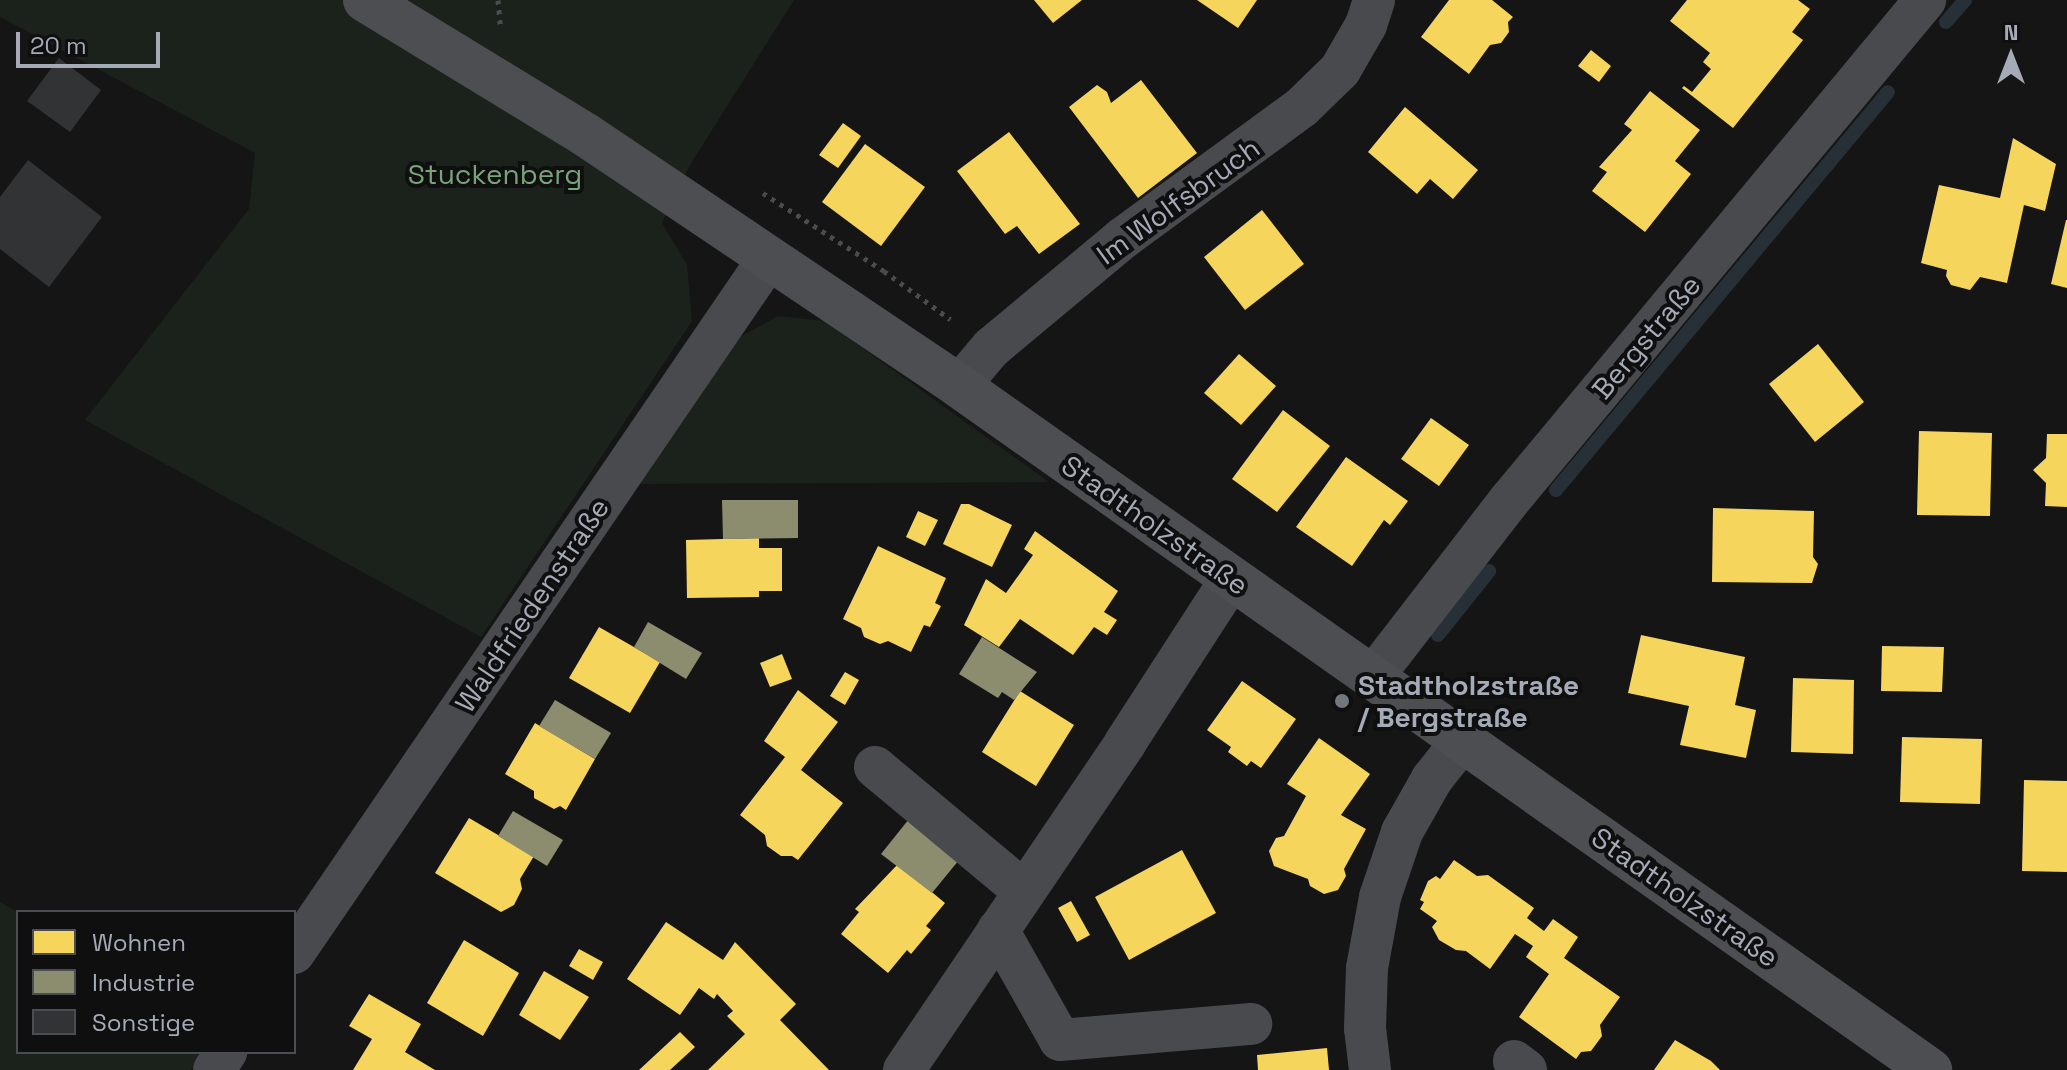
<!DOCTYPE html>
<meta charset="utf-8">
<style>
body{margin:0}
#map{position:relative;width:2067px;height:1070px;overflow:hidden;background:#151515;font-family:"Space Grotesk",sans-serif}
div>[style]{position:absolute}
.green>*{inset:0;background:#1a221b}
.homes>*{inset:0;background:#f6d55c}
.industry>*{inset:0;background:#8c8c6e}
.stream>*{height:14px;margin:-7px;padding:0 7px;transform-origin:7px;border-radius:7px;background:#273037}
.building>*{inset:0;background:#323334}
.path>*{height:5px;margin-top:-2.5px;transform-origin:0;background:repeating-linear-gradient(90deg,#4a4c4f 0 4px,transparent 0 10px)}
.street>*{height:42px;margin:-21px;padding:0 21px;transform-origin:21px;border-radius:21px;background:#484a4e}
.secondary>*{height:44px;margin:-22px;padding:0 22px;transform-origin:22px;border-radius:22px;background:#4c4e52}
.dots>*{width:22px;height:22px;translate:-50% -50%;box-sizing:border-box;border:4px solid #0f0f10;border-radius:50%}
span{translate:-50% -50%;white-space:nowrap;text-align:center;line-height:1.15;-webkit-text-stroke:8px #0f0f10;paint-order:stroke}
.park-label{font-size:28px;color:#7aa37a}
.street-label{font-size:28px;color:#a4abb7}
.poi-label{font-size:28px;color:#a4abb7;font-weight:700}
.left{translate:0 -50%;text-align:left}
.legend{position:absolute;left:16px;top:910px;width:280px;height:144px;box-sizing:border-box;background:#0f0f10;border:2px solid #4b4d53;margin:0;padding:10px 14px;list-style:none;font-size:24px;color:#a4abb7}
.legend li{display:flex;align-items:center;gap:16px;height:40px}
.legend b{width:40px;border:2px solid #4b4d53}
.north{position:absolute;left:1971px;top:16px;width:80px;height:80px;-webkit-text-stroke:6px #0f0f10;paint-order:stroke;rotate:0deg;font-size:22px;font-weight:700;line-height:32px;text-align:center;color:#a4abb7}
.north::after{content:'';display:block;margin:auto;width:28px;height:36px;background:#a4abb7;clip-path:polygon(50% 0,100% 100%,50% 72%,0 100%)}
.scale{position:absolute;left:16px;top:32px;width:144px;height:36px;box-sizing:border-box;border:4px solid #a4abb7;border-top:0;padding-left:10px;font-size:24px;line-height:28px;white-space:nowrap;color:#a4abb7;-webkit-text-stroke:6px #0f0f10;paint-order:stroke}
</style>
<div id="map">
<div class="green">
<div style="clip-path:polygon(0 0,794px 0,690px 165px,662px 223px,687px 265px,692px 321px,481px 637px,85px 420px,249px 209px,255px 153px,0 17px)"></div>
<div style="clip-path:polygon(778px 316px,825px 321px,1049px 482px,634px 484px,734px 340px)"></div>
<div style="clip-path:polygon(0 902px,18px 912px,18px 1052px,204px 1052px,191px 1070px,0 1070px)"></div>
</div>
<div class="homes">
<div style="clip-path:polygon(1034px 0,1082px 0,1053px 23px)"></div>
<div style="clip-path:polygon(1197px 0,1257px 0,1238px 28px)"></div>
<div style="clip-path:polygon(1449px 0,1492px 0,1513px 17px,1508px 22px,1509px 32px,1501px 43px,1490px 45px,1469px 74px,1421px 37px)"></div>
<div style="clip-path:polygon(1687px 0,1798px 0,1810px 9px,1792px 32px,1803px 40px,1733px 128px,1682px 88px,1684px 86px,1692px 92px,1711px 69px,1703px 62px,1710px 53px,1670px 21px)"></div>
<div style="clip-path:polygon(1591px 50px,1611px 66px,1599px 82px,1578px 66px)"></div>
<div style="clip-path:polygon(1141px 80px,1197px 153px,1138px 198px,1069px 107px,1097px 85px,1107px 92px,1111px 103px)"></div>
<div style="clip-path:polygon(1650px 91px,1700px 130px,1675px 161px,1691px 174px,1645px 232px,1592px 191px,1607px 172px,1599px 167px,1632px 130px,1624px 124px)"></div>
<div style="clip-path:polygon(1405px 107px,1478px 170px,1453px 199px,1430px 179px,1417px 194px,1368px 152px)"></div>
<div style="clip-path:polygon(843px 123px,861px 136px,838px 168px,819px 155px)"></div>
<div style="clip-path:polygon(1009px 132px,1080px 224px,1039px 254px,1017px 226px,1005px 234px,957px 171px)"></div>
<div style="clip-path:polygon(2013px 138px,2056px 164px,2045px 211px,2024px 205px,2007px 283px,1980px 277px,1970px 290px,1951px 285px,1946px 276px,1947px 270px,1921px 263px,1939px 185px,2000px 198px)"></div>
<div style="clip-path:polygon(865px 144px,925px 187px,881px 246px,822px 202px)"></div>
<div style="clip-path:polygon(1262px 210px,1304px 264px,1245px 310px,1204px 257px)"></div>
<div style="clip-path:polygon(2066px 220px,2067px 220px,2067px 288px,2051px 284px)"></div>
<div style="clip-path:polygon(1818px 344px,1864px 402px,1815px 442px,1769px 384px)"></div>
<div style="clip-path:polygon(1239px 354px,1276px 386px,1241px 425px,1204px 393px)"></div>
<div style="clip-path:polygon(1283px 410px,1330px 446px,1277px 512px,1232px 479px)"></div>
<div style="clip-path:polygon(1431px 418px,1469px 445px,1439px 486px,1401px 459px)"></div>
<div style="clip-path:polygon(1919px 431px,1992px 433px,1990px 516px,1917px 515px)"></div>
<div style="clip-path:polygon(2047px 434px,2067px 434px,2067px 507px,2045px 506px,2046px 483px,2033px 470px,2046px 458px)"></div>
<div style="clip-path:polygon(1346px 457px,1408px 501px,1390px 525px,1384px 520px,1352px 566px,1296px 527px)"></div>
<div style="clip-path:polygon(961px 504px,969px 504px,1012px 525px,992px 567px,943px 544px)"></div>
<div style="clip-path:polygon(1713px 508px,1814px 511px,1813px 557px,1818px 564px,1812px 583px,1712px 582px)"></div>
<div style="clip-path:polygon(918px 511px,938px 520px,925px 546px,906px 537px)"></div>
<div style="clip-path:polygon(1035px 531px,1118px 591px,1104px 612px,1117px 620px,1107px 635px,1094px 627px,1073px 655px,1020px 619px,999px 647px,964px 625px,986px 579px,1006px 593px,1033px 555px,1024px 549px)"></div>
<div style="clip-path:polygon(759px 538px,759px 548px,782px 548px,782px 591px,759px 591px,759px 597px,687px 598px,686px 540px)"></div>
<div style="clip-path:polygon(878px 546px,946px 578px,935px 603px,941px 606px,930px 627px,924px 625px,911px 652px,888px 641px,880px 644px,864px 637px,861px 628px,843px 619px)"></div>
<div style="clip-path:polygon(599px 627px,660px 662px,630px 713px,569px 678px)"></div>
<div style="clip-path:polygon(1641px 635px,1745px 657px,1735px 705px,1756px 710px,1746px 758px,1680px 745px,1689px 706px,1628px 693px)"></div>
<div style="clip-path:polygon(1882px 646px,1944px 647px,1942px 692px,1881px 691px)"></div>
<div style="clip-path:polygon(782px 654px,792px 679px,770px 687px,760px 663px)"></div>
<div style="clip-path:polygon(845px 672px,859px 680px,845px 705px,830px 696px)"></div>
<div style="clip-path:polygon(1793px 678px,1854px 680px,1853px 754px,1791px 752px)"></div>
<div style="clip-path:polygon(1242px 681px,1296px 719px,1261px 768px,1251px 761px,1247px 766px,1228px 752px,1231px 747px,1207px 730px)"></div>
<div style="clip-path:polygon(798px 690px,838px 722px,801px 770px,843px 803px,798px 860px,792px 856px,781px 856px,767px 846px,765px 835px,740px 815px,785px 757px,764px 741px)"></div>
<div style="clip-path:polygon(1020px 691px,1074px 725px,1036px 786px,982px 752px)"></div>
<div style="clip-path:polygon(535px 723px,595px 759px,566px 810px,560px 806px,554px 809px,534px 798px,534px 791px,505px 774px)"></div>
<div style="clip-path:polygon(1902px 737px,1982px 739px,1980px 804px,1900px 802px)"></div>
<div style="clip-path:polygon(1319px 738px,1370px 774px,1341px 815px,1366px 829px,1344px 869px,1346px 876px,1338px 890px,1324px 894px,1310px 886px,1308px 879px,1274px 866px,1269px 851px,1276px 838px,1284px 836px,1306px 796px,1287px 784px)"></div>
<div style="clip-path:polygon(2024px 780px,2067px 781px,2067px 872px,2022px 871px)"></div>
<div style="clip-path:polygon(469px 818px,534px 856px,520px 879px,522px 889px,514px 905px,501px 912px,435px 873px)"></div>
<div style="clip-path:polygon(1182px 850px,1216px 913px,1129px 960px,1095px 897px)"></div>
<div style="clip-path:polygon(1454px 860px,1477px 876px,1488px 875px,1534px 908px,1527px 918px,1544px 931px,1553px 919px,1578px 937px,1564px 958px,1620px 997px,1600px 1025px,1602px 1036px,1591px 1051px,1581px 1052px,1576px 1059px,1519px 1017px,1549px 974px,1526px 957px,1533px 946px,1515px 934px,1490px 969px,1466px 951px,1456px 950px,1439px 940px,1432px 927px,1437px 921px,1420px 909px,1424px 902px,1420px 900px,1428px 881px,1436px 876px,1440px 879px)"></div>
<div style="clip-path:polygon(898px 864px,945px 903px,926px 926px,931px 930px,911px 954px,907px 950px,888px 973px,841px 934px,859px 912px,855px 909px)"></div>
<div style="clip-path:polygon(1071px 901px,1090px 935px,1077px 942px,1058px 908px)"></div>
<div style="clip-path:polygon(666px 922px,723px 960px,735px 942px,796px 1004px,780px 1020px,829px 1070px,708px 1070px,745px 1034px,727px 1016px,733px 1011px,717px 994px,714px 999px,699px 988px,680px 1015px,627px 979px)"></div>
<div style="clip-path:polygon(464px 940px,519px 973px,483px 1036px,427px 1003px)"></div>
<div style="clip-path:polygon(579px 949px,603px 962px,593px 980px,569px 966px)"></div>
<div style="clip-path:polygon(544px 971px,589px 997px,560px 1040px,519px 1015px)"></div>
<div style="clip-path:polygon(369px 994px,421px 1024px,405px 1052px,435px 1070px,353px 1070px,372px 1039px,349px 1026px)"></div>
<div style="clip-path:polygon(680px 1032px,695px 1047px,670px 1070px,639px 1070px)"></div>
<div style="clip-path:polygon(1675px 1040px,1711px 1061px,1720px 1070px,1654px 1070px)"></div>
<div style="clip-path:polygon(1327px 1048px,1329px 1070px,1258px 1070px,1257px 1055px)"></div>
</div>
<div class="industry">
<div style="clip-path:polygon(722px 500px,798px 500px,798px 538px,723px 539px)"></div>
<div style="clip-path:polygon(648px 622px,702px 653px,686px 679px,634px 647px)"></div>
<div style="clip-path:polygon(982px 637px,1037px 672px,1014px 700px,1002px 692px,998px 698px,959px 674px)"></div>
<div style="clip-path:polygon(555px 700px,611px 733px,595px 759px,539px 726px)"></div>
<div style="clip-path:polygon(513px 811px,563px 840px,547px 866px,498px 836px)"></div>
<div style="clip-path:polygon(909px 819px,959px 860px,932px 893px,881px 854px)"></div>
</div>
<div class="stream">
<div style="left:1946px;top:22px;width:29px;rotate:-49deg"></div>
<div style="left:1556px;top:490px;width:518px;rotate:-50.17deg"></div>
<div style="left:1438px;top:635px;width:82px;rotate:-51.4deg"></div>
</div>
<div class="building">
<div style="clip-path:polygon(59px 58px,101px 90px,70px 132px,27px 101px)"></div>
<div style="clip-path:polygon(28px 160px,102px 217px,49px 287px,0 249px,0 197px)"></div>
</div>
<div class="path">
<div style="left:498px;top:0;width:24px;rotate:85deg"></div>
<div style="left:763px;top:193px;width:144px;rotate:32.8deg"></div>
<div style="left:884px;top:271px;width:82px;rotate:36deg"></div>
</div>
<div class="street">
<div style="left:959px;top:386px;width:50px;rotate:-49.9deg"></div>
<div style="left:991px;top:348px;width:172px;rotate:-39.8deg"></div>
<div style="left:1123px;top:238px;width:222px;rotate:-36.2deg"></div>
<div style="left:1302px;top:107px;width:53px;rotate:-44.2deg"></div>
<div style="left:1340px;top:70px;width:52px;rotate:-60deg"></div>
<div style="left:1366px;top:25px;width:26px;rotate:-72deg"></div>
<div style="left:1372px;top:678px;width:222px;rotate:-52.3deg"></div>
<div style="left:1508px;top:502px;width:653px;rotate:-50.28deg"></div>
<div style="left:875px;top:767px;width:194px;rotate:39.8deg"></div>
<div style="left:998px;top:930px;width:126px;rotate:60.6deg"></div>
<div style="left:1060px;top:1040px;width:192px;rotate:-4.8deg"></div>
<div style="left:294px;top:953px;width:842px;rotate:-55.65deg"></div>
<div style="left:1514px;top:1061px;width:15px;rotate:37deg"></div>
<div style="left:214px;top:1070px;width:22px;rotate:-56deg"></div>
<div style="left:904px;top:1070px;width:395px;rotate:-55.9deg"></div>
<div style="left:1125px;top:743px;width:195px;rotate:-57.1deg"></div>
<div style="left:1370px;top:1070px;width:42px;rotate:-96.8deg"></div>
<div style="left:1365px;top:1028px;width:60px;rotate:-88.1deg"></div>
<div style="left:1367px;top:968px;width:72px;rotate:-79.6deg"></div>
<div style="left:1380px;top:897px;width:69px;rotate:-71.3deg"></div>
<div style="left:1402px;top:832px;width:61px;rotate:-60.5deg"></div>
<div style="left:1432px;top:779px;width:48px;rotate:-51.7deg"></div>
</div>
<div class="secondary">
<div style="left:365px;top:0;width:259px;rotate:31.4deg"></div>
<div style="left:586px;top:135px;width:450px;rotate:33.9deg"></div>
<div style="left:959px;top:386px;width:1188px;rotate:35.16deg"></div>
</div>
<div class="dots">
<div style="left:1342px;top:701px;background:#72767e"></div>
</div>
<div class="park-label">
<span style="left:495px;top:174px">Stuckenberg</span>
</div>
<div class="street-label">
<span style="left:1178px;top:201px;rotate:-36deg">Im Wolfsbruch</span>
<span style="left:1646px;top:337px;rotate:-50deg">Bergstraße</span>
<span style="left:1155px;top:525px;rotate:35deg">Stadtholzstraße</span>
<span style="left:532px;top:605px;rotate:-56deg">Waldfriedenstraße</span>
<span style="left:1685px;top:897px;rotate:35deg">Stadtholzstraße</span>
</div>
<div class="poi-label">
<span class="left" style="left:1358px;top:701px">Stadtholzstraße<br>/ Bergstraße</span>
</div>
<ul class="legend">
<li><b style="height:22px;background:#f6d55c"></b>Wohnen</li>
<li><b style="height:22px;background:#8c8c6e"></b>Industrie</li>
<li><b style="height:22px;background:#323334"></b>Sonstige</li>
</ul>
<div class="north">N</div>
<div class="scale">20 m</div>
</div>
